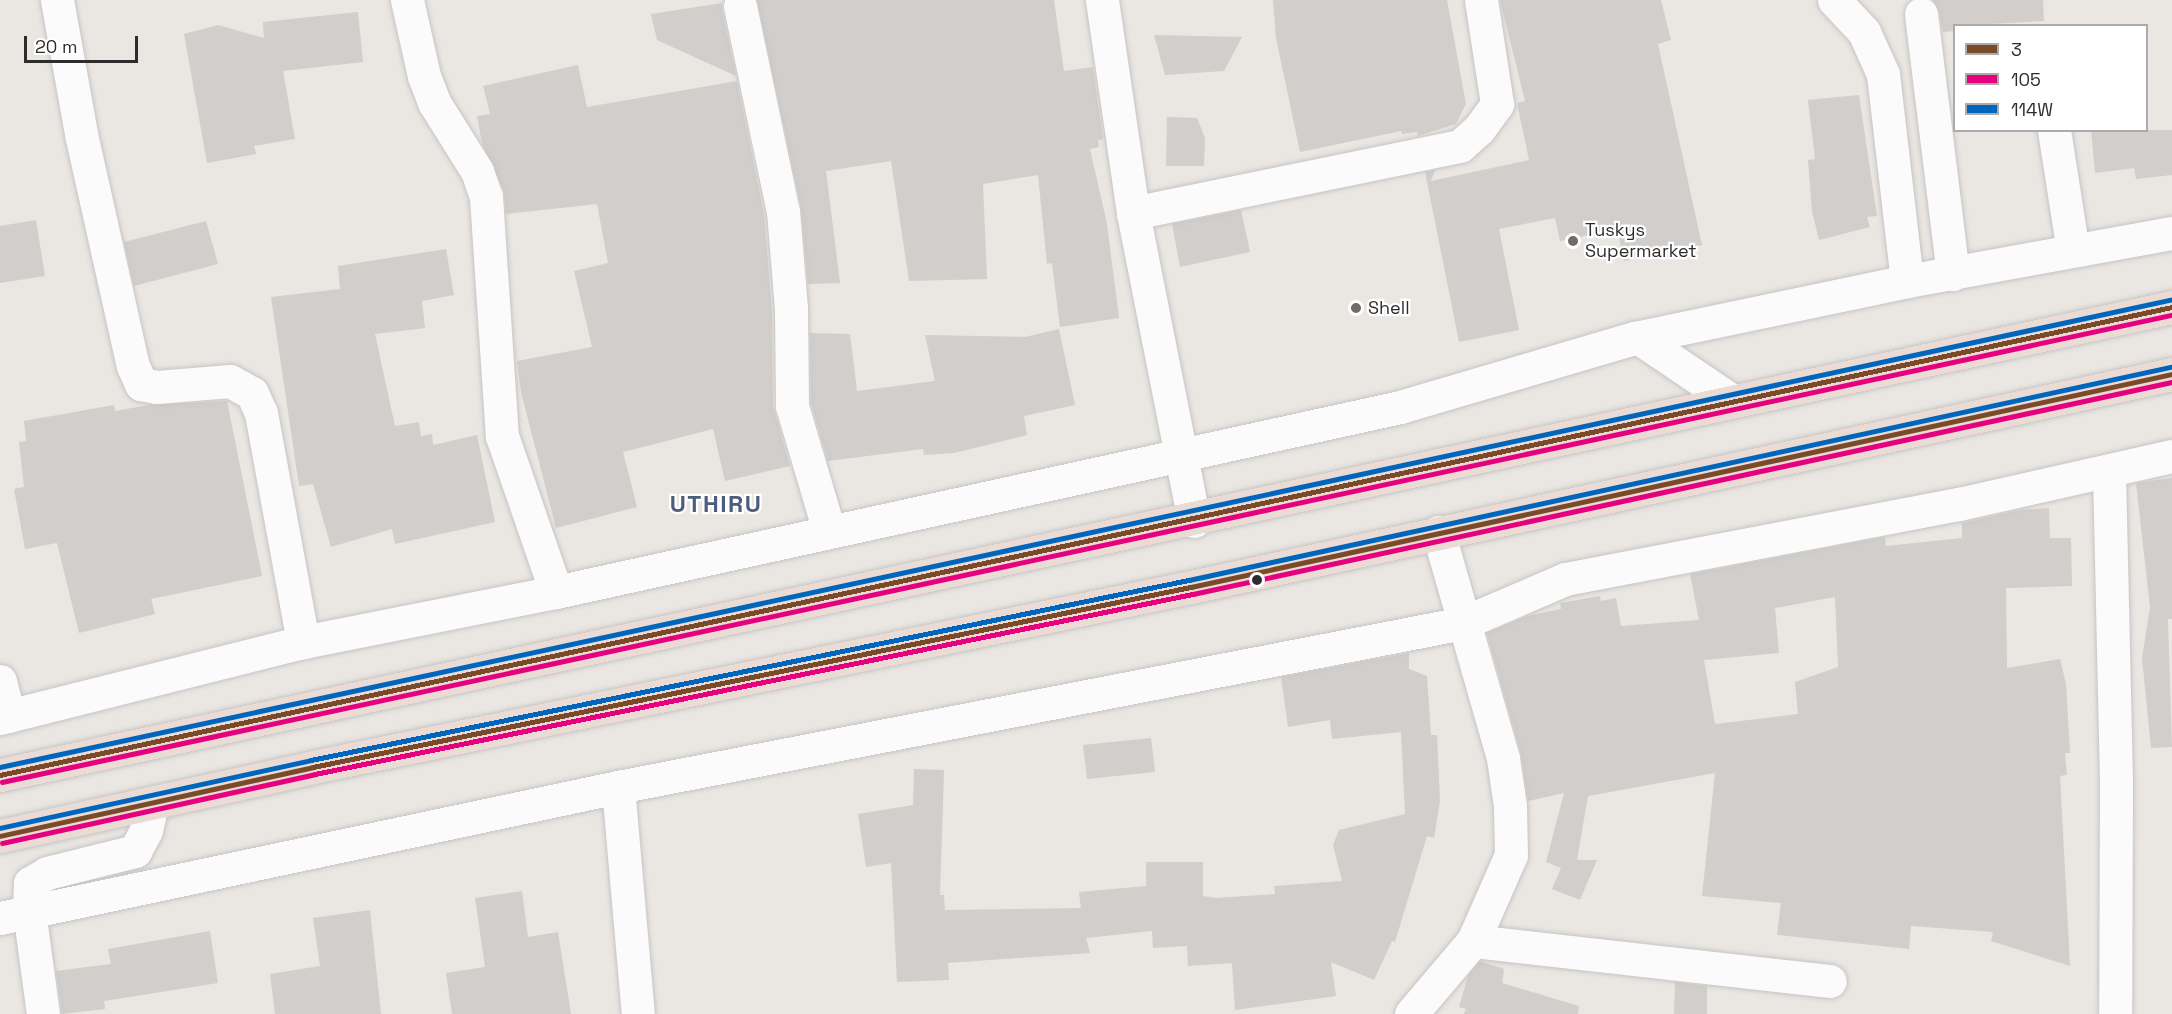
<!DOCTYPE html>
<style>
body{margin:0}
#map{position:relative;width:2172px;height:1014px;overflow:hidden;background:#eae6e2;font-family:"Space Grotesk",sans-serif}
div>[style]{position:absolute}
.building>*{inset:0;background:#d1cecb}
.roads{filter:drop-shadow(0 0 2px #c6c5c5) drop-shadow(0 0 2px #c6c5c5)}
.minor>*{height:33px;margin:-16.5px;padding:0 16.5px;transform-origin:16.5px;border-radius:16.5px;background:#fcfbfb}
.highway>*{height:33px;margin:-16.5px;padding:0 16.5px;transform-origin:16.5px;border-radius:16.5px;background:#eadbd4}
.bus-1>*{height:4.5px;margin:-2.25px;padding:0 2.25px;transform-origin:2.25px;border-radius:2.25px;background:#7a4b2a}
.bus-2>*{height:4.5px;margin:-2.25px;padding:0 2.25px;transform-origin:2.25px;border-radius:2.25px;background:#e5007d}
.bus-3>*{height:4.5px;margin:-2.25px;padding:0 2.25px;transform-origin:2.25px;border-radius:2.25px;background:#0065bd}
.dots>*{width:16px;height:16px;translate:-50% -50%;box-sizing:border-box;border:3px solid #fff;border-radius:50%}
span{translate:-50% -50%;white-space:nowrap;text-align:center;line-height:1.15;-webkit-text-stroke:4.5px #fff;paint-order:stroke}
.poi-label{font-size:18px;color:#2c2c2c}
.left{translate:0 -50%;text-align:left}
.district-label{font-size:24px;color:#4c5d7e;font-weight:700;letter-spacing:1.5px}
.legend{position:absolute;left:1953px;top:24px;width:195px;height:108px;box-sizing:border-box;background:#fff;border:2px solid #ababab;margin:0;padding:8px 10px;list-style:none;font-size:18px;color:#2c2c2c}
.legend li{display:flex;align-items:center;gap:12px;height:30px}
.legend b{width:30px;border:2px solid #ababab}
.scale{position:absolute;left:24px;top:36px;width:114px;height:27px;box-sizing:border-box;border:3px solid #2c2c2c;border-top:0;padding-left:8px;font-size:18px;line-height:21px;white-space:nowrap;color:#2c2c2c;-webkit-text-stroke:4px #fff;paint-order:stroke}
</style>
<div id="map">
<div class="building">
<div style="clip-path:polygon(757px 0,1054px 0,1064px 71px,1093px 67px,1103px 139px,1098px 140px,1099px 147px,1090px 149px,1107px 224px,1119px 318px,1060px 327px,1052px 263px,1047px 264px,1038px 175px,983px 184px,987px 279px,909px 281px,891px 161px,826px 171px,840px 283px,808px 284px,801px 207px)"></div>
<div style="clip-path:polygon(1273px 0,1447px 0,1466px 104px,1456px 124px,1418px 136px,1417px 132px,1402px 134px,1401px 131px,1300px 152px,1276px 38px)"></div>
<div style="clip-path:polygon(1500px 0,1661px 0,1671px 40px,1658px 44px,1702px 245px,1624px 261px,1617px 229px,1560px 241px,1555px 218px,1499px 229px,1519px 330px,1459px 342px,1425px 172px,1435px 170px,1431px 181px,1529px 160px,1517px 103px,1525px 101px)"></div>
<div style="clip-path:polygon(1933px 0,2043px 0,2044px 21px,1954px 26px,1954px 31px,1943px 32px,1939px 11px)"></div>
<div style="clip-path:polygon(722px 3px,722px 10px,736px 76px,657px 40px,651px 14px)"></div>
<div style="clip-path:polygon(358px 12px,363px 62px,283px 71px,295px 139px,254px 146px,256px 154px,207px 163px,184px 34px,218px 25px,264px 38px,263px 22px)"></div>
<div style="clip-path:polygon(1154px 35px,1242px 37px,1224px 71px,1165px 75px)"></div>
<div style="clip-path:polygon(578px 65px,587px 107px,737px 81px,764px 214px,772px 310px,773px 406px,790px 466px,725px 481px,713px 429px,623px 452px,637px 507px,556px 528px,521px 392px,517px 361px,592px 347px,574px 271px,608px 263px,597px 204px,506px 214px,504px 191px,482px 143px,477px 116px,490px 114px,483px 86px)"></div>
<div style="clip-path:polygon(1859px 95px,1877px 216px,1867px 217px,1870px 227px,1819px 240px,1812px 211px,1808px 160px,1815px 159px,1808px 100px)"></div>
<div style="clip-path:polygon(1167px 117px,1197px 118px,1205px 138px,1204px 166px,1166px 166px)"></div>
<div style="clip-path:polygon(2091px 130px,2172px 130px,2172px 175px,2136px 179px,2134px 168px,2095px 173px)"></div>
<div style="clip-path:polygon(1241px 210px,1250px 252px,1180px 267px,1172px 224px)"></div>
<div style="clip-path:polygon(36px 220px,45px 276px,0 283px,0 226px)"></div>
<div style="clip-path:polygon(206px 221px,218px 264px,134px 286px,124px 242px)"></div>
<div style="clip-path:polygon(446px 249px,454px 295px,422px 301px,425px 328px,375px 334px,395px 426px,419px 422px,421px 436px,432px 434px,433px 445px,477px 435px,495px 522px,395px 544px,392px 529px,331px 547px,313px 484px,299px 486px,271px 297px,340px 289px,338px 266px)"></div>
<div style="clip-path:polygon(1059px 329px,1075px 405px,1024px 416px,1027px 435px,954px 453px,924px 455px,923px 449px,828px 461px,811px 403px,810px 333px,850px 334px,857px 391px,935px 381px,925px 335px,1025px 337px)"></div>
<div style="clip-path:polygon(227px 401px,262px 576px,151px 599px,155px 614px,79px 633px,57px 543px,25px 549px,14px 489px,24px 487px,19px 442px,26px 441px,24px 421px,114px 405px,115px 411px,149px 405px)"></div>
<div style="clip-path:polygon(2172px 478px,2172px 619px,2168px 619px,2172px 747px,2151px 748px,2142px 658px,2150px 607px,2136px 483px)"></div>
<div style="clip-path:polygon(evenodd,2049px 508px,2050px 538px,2071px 538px,2072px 586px,2006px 588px,2007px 668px,2060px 659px,2066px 684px,2070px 753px,2065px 753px,2067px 775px,2060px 776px,2070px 966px,1991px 941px,1993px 932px,1911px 926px,1909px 949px,1777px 935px,1781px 903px,1702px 896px,1715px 773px,1588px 796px,1577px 860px,1597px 860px,1580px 900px,1552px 889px,1561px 868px,1546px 862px,1564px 793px,1528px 801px,1521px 753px,1487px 633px,1527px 616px,1561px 609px,1560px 603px,1600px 596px,1601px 601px,1616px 598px,1621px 626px,1699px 620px,1690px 574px,1885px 537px,1886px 546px,1962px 538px,1962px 523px,2020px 510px,2049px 508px,1835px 597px,1838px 667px,1795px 682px,1798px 714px,1715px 724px,1704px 660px,1779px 653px,1775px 608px,1835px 597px)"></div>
<div style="clip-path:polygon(1409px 653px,1409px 669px,1427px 676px,1431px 735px,1437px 735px,1440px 801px,1434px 838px,1427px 836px,1395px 942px,1392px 941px,1374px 980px,1331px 962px,1336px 996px,1235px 1010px,1232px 963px,1188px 966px,1187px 946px,1153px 948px,1152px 931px,1086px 938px,1090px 953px,948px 963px,949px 980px,897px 982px,891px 863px,866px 867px,858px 814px,913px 805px,914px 769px,944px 770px,940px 895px,944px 895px,945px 910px,1081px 908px,1079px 892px,1146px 886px,1146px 862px,1203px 862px,1203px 896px,1216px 898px,1275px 894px,1274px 886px,1342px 881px,1333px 845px,1339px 830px,1405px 814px,1401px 732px,1332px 739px,1330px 720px,1288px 727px,1281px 677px)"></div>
<div style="clip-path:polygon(1151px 738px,1155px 772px,1087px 779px,1083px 745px)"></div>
<div style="clip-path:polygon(522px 891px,528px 937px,558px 932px,571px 1014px,452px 1014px,446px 973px,485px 967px,475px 898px)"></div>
<div style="clip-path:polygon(370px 910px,381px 1014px,275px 1014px,270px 974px,320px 966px,313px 918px)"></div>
<div style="clip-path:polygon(210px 931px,218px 983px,104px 1001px,105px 1009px,62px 1014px,56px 971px,111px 964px,108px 949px)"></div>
<div style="clip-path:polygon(1480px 961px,1504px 969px,1502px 983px,1579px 1006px,1578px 1014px,1464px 1014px,1466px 1009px,1459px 1007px,1468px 976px)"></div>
<div style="clip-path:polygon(1675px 982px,1707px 986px,1707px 1014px,1674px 1014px)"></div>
</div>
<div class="roads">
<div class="minor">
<div style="left:57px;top:0;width:136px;rotate:79.8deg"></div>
<div style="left:81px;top:134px;width:238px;rotate:77.4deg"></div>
<div style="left:133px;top:366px;width:20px;rotate:66deg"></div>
<div style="left:141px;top:384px;width:16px;rotate:11deg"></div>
<div style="left:157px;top:387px;width:73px;rotate:-4.7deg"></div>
<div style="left:230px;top:381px;width:25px;rotate:29deg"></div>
<div style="left:252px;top:393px;width:22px;rotate:66deg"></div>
<div style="left:261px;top:413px;width:233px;rotate:79.6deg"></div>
<div style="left:407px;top:0;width:78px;rotate:77.4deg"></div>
<div style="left:424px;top:76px;width:30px;rotate:69deg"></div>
<div style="left:435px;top:104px;width:79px;rotate:57.9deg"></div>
<div style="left:477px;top:171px;width:28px;rotate:71deg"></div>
<div style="left:486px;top:197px;width:240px;rotate:86.2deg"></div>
<div style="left:502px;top:436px;width:165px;rotate:70.9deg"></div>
<div style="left:1102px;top:0;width:215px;rotate:81.7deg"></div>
<div style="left:1133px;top:213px;width:314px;rotate:78.8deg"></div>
<div style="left:1834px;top:0;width:44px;rotate:46.8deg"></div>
<div style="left:1864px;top:32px;width:46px;rotate:65.7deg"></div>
<div style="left:1883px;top:74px;width:208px;rotate:83.4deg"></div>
<div style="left:740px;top:6px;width:209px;rotate:78.2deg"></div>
<div style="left:783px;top:211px;width:98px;rotate:85.3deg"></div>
<div style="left:791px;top:309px;width:97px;rotate:89.4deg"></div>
<div style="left:792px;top:406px;width:130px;rotate:73.5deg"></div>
<div style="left:1921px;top:14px;width:262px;rotate:83deg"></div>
<div style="left:2054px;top:130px;width:122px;rotate:81.1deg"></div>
<div style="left:1133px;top:213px;width:334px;rotate:-11.6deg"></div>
<div style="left:1460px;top:146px;width:25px;rotate:-42deg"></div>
<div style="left:1479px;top:129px;width:31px;rotate:-54deg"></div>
<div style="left:1497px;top:104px;width:105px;rotate:-98.7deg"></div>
<div style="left:1639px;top:338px;width:111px;rotate:34deg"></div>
<div style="left:2109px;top:472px;width:309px;rotate:88.7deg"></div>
<div style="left:2116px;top:781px;width:233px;rotate:90.2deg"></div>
<div style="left:0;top:681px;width:36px;rotate:76deg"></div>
<div style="left:0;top:718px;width:312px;rotate:-14.1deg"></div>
<div style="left:303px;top:642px;width:258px;rotate:-11.2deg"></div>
<div style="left:556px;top:592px;width:864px;rotate:-12.36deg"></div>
<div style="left:1400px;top:407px;width:245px;rotate:-16.4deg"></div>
<div style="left:1635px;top:338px;width:278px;rotate:-11.8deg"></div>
<div style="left:1907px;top:281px;width:269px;rotate:-10.3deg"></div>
<div style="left:618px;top:787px;width:228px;rotate:85deg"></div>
<div style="left:0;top:918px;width:632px;rotate:-11.97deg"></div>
<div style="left:618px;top:787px;width:861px;rotate:-10.98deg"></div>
<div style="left:1463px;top:623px;width:111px;rotate:-23.3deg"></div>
<div style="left:1565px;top:579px;width:401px;rotate:-10.8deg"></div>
<div style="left:1959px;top:504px;width:218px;rotate:-12.7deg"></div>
<div style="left:1473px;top:941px;width:359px;rotate:6.4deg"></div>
<div style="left:43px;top:1014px;width:104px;rotate:-97.7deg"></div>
<div style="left:29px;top:911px;width:28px;rotate:-88deg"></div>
<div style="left:30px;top:883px;width:20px;rotate:-30deg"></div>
<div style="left:47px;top:873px;width:91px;rotate:-14deg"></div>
<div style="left:135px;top:851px;width:24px;rotate:-62deg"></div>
<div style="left:146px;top:830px;width:28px;rotate:-77deg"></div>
<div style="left:1411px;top:1014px;width:96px;rotate:-49.7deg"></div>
<div style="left:1473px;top:941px;width:94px;rotate:-66.2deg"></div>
<div style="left:1511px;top:855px;width:49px;rotate:-91.2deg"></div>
<div style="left:1510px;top:806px;width:49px;rotate:-98.3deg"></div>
<div style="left:1503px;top:758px;width:235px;rotate:-106deg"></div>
</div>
<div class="highway">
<div style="left:0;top:775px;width:2222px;rotate:-12.16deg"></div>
<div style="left:0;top:836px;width:321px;rotate:-12.4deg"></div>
<div style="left:313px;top:767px;width:896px;rotate:-11.59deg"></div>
<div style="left:1191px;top:587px;width:1004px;rotate:-12.25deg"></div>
</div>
</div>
<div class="bus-1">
<div style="left:0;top:775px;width:2222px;rotate:-12.16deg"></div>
<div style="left:0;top:836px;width:321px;rotate:-12.4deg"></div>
<div style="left:313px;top:767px;width:896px;rotate:-11.59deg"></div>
<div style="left:1191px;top:587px;width:1004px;rotate:-12.25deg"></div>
</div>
<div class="bus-2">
<div style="left:2px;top:782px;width:2220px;rotate:-12.15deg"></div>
<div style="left:2px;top:843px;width:321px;rotate:-12.4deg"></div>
<div style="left:315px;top:774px;width:896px;rotate:-11.59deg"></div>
<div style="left:1193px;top:594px;width:1002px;rotate:-12.22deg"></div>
</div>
<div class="bus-3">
<div style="left:0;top:767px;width:2220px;rotate:-12.15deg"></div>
<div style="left:0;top:828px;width:318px;rotate:-12.3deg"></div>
<div style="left:311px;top:760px;width:896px;rotate:-11.59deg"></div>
<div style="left:1189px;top:580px;width:1004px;rotate:-12.25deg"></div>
</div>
<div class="dots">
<div style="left:1573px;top:241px;background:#6e6d6c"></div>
<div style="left:1356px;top:308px;background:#6e6d6c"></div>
<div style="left:1257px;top:580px;background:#2c2c2c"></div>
</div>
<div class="poi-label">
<span class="left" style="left:1585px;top:241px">Tuskys<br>Supermarket</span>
<span class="left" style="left:1368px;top:308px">Shell</span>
</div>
<div class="district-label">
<span style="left:716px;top:504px">UTHIRU</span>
</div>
<ul class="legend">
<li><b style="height:8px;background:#7a4b2a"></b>3</li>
<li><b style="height:8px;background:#e5007d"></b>105</li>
<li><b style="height:8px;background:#0065bd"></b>114W</li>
</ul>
<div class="scale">20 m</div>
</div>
